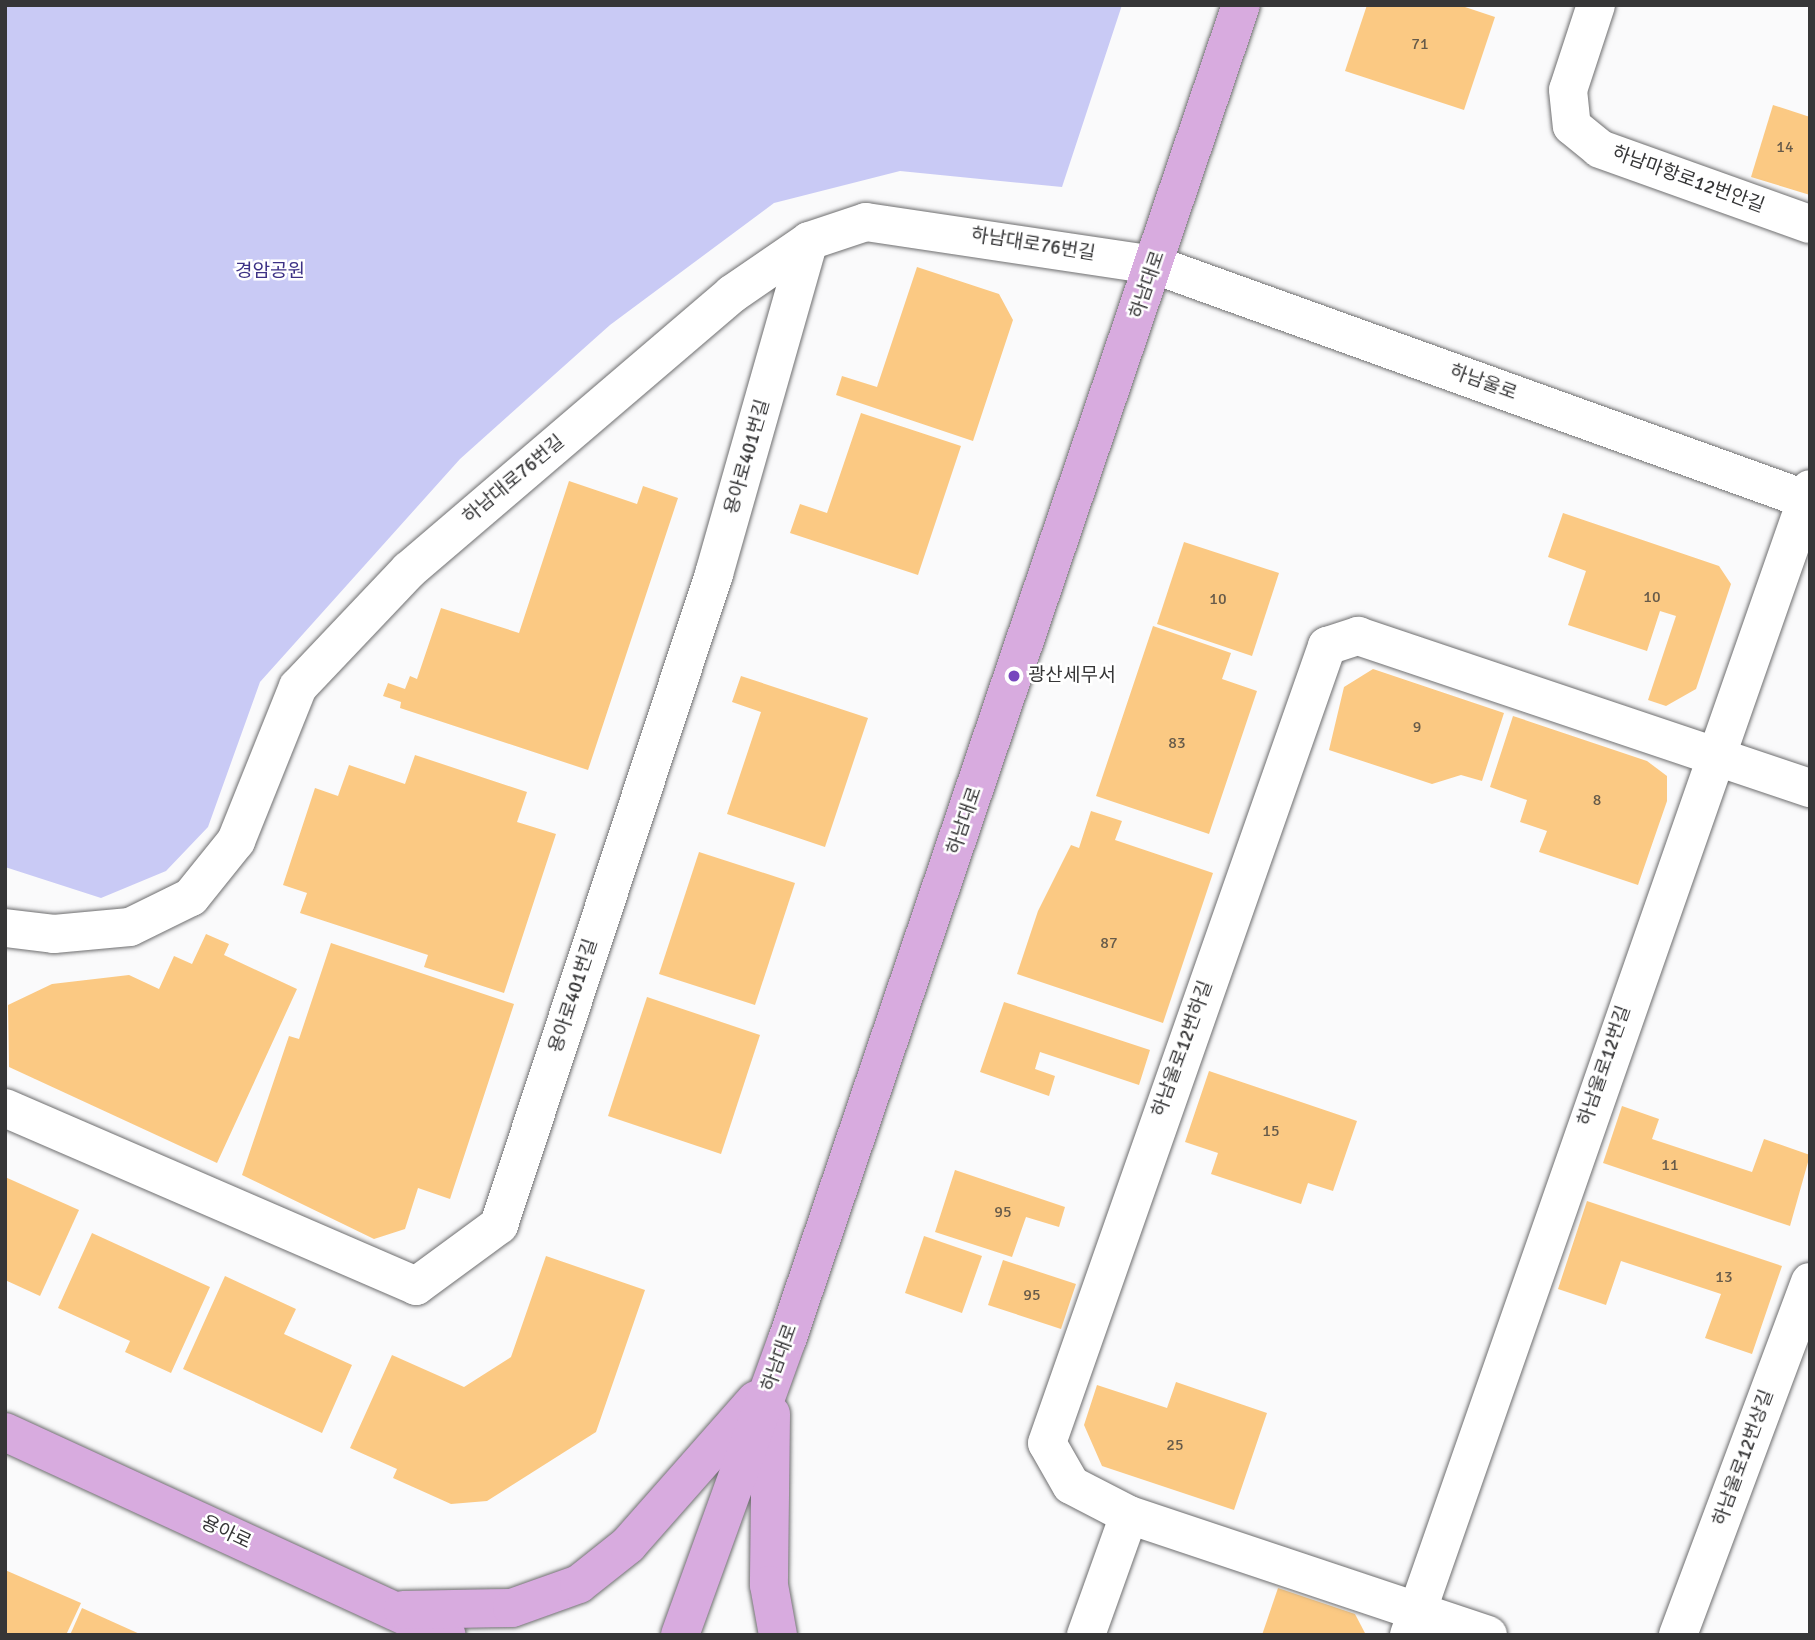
<!DOCTYPE html>
<meta charset="utf-8">
<style>
body{margin:0}
#map{position:relative;width:1815px;height:1640px;overflow:hidden;background:#fafafb;font-family:Signika,"Noto Sans KR",sans-serif}
div>[style]{position:absolute}
.green>*{inset:0;background:#c9caf5}
.building>*{inset:0;background:#fbc983}
.roads{filter:drop-shadow(0 0 2px #6f6f70) drop-shadow(0 0 2px #6f6f70)}
.minor>*{height:38px;margin:-19px;padding:0 19px;transform-origin:19px;border-radius:19px;background:#fff}
.major>*{height:38px;margin:-19px;padding:0 19px;transform-origin:19px;border-radius:19px;background:#d8abdf}
.dots>*{width:19px;height:19px;translate:-50% -50%;box-sizing:border-box;border:4px solid #fff;border-radius:50%}
span{translate:-50% -50%;white-space:nowrap;text-align:center;line-height:1.15;-webkit-text-stroke:5px #fff;paint-order:stroke}
.number-label{font-size:16px;color:#675b4a}
.number-label span{-webkit-text-stroke-width:0}
.street-label{font-size:19px;color:#363637}
.park-label{font-size:19px;color:#3c3185}
.poi-label{font-size:19px;color:#363637}
.left{translate:0 -50%;text-align:left}
.frame{position:absolute;inset:0;border:7px solid #363637;pointer-events:none}
</style>
<div id="map">
<div class="green">
<div style="clip-path:polygon(5px 5px,1122px 5px,1062px 187px,900px 171px,774px 203px,610px 325px,460px 459px,260px 682px,208px 827px,166px 871px,101px 898px,5px 867px)"></div>
</div>
<div class="building">
<div style="clip-path:polygon(1367px 5px,1459px 5px,1495px 17px,1464px 110px,1345px 71px)"></div>
<div style="clip-path:polygon(1773px 105px,1810px 117px,1810px 195px,1751px 177px)"></div>
<div style="clip-path:polygon(917px 267px,999px 294px,1013px 320px,973px 441px,836px 395px,842px 376px,877px 387px)"></div>
<div style="clip-path:polygon(861px 413px,961px 446px,918px 575px,790px 533px,800px 504px,827px 513px)"></div>
<div style="clip-path:polygon(569px 481px,637px 504px,643px 486px,678px 498px,588px 770px,400px 708px,401px 702px,383px 696px,388px 683px,405px 689px,410px 676px,417px 679px,441px 608px,519px 633px)"></div>
<div style="clip-path:polygon(1563px 513px,1719px 566px,1731px 584px,1696px 689px,1666px 706px,1648px 700px,1676px 616px,1660px 611px,1647px 651px,1568px 625px,1586px 571px,1548px 557px)"></div>
<div style="clip-path:polygon(1184px 542px,1279px 573px,1252px 656px,1157px 624px)"></div>
<div style="clip-path:polygon(1153px 626px,1231px 653px,1222px 679px,1257px 691px,1209px 834px,1096px 796px)"></div>
<div style="clip-path:polygon(1373px 669px,1504px 713px,1482px 781px,1461px 775px,1432px 784px,1329px 750px,1344px 687px)"></div>
<div style="clip-path:polygon(741px 676px,868px 718px,825px 847px,727px 814px,761px 712px,732px 702px)"></div>
<div style="clip-path:polygon(1513px 716px,1647px 761px,1667px 776px,1667px 801px,1638px 885px,1539px 852px,1547px 831px,1520px 822px,1527px 800px,1490px 787px)"></div>
<div style="clip-path:polygon(415px 755px,527px 792px,517px 822px,556px 834px,504px 993px,424px 967px,428px 955px,300px 913px,307px 893px,283px 885px,315px 788px,338px 796px,349px 765px,405px 784px)"></div>
<div style="clip-path:polygon(1091px 811px,1122px 821px,1115px 840px,1213px 873px,1163px 1023px,1017px 974px,1038px 911px,1071px 845px,1079px 848px)"></div>
<div style="clip-path:polygon(699px 852px,795px 883px,755px 1005px,659px 974px)"></div>
<div style="clip-path:polygon(206px 934px,229px 944px,224px 955px,297px 989px,217px 1163px,9px 1067px,8px 1005px,52px 984px,129px 975px,159px 989px,174px 956px,192px 964px)"></div>
<div style="clip-path:polygon(331px 943px,514px 1004px,450px 1199px,418px 1188px,405px 1229px,374px 1239px,242px 1175px,289px 1036px,299px 1039px)"></div>
<div style="clip-path:polygon(647px 997px,760px 1035px,721px 1154px,608px 1116px)"></div>
<div style="clip-path:polygon(1004px 1002px,1150px 1050px,1139px 1085px,1040px 1052px,1035px 1069px,1055px 1076px,1049px 1096px,980px 1072px)"></div>
<div style="clip-path:polygon(1209px 1071px,1357px 1121px,1333px 1191px,1308px 1183px,1301px 1204px,1211px 1174px,1218px 1153px,1185px 1142px)"></div>
<div style="clip-path:polygon(1622px 1106px,1659px 1119px,1652px 1139px,1752px 1172px,1764px 1139px,1810px 1155px,1790px 1226px,1603px 1163px)"></div>
<div style="clip-path:polygon(955px 1170px,1065px 1207px,1059px 1227px,1026px 1217px,1012px 1257px,935px 1232px)"></div>
<div style="clip-path:polygon(5px 1177px,79px 1210px,40px 1296px,5px 1280px)"></div>
<div style="clip-path:polygon(1587px 1201px,1782px 1266px,1752px 1354px,1705px 1338px,1721px 1294px,1621px 1261px,1606px 1305px,1558px 1289px)"></div>
<div style="clip-path:polygon(92px 1233px,210px 1287px,171px 1373px,125px 1352px,130px 1341px,58px 1308px)"></div>
<div style="clip-path:polygon(924px 1236px,982px 1256px,962px 1313px,905px 1293px)"></div>
<div style="clip-path:polygon(546px 1256px,645px 1290px,596px 1432px,487px 1501px,451px 1504px,393px 1478px,397px 1469px,350px 1448px,392px 1355px,464px 1387px,511px 1357px)"></div>
<div style="clip-path:polygon(1003px 1260px,1076px 1284px,1061px 1329px,988px 1305px)"></div>
<div style="clip-path:polygon(225px 1276px,296px 1309px,284px 1334px,352px 1365px,322px 1433px,183px 1369px)"></div>
<div style="clip-path:polygon(1176px 1382px,1267px 1413px,1234px 1510px,1102px 1466px,1084px 1425px,1097px 1385px,1167px 1408px)"></div>
<div style="clip-path:polygon(5px 1570px,81px 1603px,66px 1635px,5px 1635px)"></div>
<div style="clip-path:polygon(1278px 1588px,1355px 1614px,1366px 1635px,1262px 1635px)"></div>
<div style="clip-path:polygon(82px 1608px,142px 1635px,70px 1635px)"></div>
</div>
<div class="roads">
<div class="minor">
<div style="left:1596px;top:5px;width:89px;rotate:108.2deg"></div>
<div style="left:1568px;top:90px;width:36px;rotate:84deg"></div>
<div style="left:1572px;top:126px;width:36px;rotate:39deg"></div>
<div style="left:1600px;top:149px;width:223px;rotate:19.7deg"></div>
<div style="left:5px;top:928px;width:49px;rotate:7deg"></div>
<div style="left:54px;top:934px;width:76px;rotate:-5.3deg"></div>
<div style="left:130px;top:927px;width:68px;rotate:-26.2deg"></div>
<div style="left:191px;top:897px;width:72px;rotate:-51.2deg"></div>
<div style="left:236px;top:841px;width:166px;rotate:-68.1deg"></div>
<div style="left:298px;top:687px;width:161px;rotate:-46.5deg"></div>
<div style="left:409px;top:570px;width:425px;rotate:-40.5deg"></div>
<div style="left:732px;top:294px;width:93px;rotate:-34.5deg"></div>
<div style="left:809px;top:241px;width:60px;rotate:-18.4deg"></div>
<div style="left:866px;top:222px;width:292px;rotate:8.5deg"></div>
<div style="left:1155px;top:265px;width:696px;rotate:19.81deg"></div>
<div style="left:5px;top:1108px;width:448px;rotate:23.4deg"></div>
<div style="left:416px;top:1286px;width:103px;rotate:-36.3deg"></div>
<div style="left:499px;top:1225px;width:686px;rotate:-71.72deg"></div>
<div style="left:714px;top:574px;width:346px;rotate:-74.1deg"></div>
<div style="left:1086px;top:1635px;width:127px;rotate:-70.3deg"></div>
<div style="left:1409px;top:1635px;width:1214px;rotate:-70.71deg"></div>
<div style="left:1488px;top:1635px;width:379px;rotate:-161.5deg"></div>
<div style="left:1129px;top:1515px;width:65px;rotate:-152.7deg"></div>
<div style="left:1071px;top:1485px;width:48px;rotate:-119.7deg"></div>
<div style="left:1047px;top:1443px;width:845px;rotate:-70.64deg"></div>
<div style="left:1327px;top:646px;width:33px;rotate:-18deg"></div>
<div style="left:1358px;top:636px;width:477px;rotate:18.6deg"></div>
<div style="left:1678px;top:1635px;width:377px;rotate:-69.5deg"></div>
</div>
<div class="major">
<div style="left:771px;top:1414px;width:171px;rotate:90.7deg"></div>
<div style="left:769px;top:1585px;width:51px;rotate:79.8deg"></div>
<div style="left:5px;top:1432px;width:486px;rotate:24.7deg"></div>
<div style="left:403px;top:1610px;width:109px;rotate:-1.1deg"></div>
<div style="left:512px;top:1608px;width:71px;rotate:-19.7deg"></div>
<div style="left:579px;top:1584px;width:63px;rotate:-38.5deg"></div>
<div style="left:628px;top:1545px;width:193px;rotate:-48.6deg"></div>
<div style="left:680px;top:1635px;width:314px;rotate:-70.1deg"></div>
<div style="left:787px;top:1340px;width:1410px;rotate:-71.22deg"></div>
</div>
</div>
<div class="dots">
<div style="left:1014px;top:676px;background:#7746be"></div>
</div>
<div class="number-label">
<span style="left:1420px;top:44px">71</span>
<span style="left:1785px;top:147px">14</span>
<span style="left:1652px;top:597px">10</span>
<span style="left:1218px;top:599px">10</span>
<span style="left:1417px;top:727px">9</span>
<span style="left:1177px;top:743px">83</span>
<span style="left:1597px;top:800px">8</span>
<span style="left:1109px;top:943px">87</span>
<span style="left:1271px;top:1131px">15</span>
<span style="left:1670px;top:1165px">11</span>
<span style="left:1003px;top:1212px">95</span>
<span style="left:1724px;top:1277px">13</span>
<span style="left:1032px;top:1295px">95</span>
<span style="left:1175px;top:1445px">25</span>
</div>
<div class="street-label">
<span style="left:1688px;top:180px;rotate:20deg">하남마항로12번안길</span>
<span style="left:1033px;top:245px;rotate:9deg">하남대로76번길</span>
<span style="left:1148px;top:285px;rotate:-71deg">하남대로</span>
<span style="left:1483px;top:383px;rotate:20deg">하남울로</span>
<span style="left:748px;top:457px;rotate:-74deg">용아로401번길</span>
<span style="left:514px;top:480px;rotate:-40deg">하남대로76번길</span>
<span style="left:965px;top:821px;rotate:-71deg">하남대로</span>
<span style="left:574px;top:996px;rotate:-72deg">용아로401번길</span>
<span style="left:1183px;top:1049px;rotate:-70deg">하남울로12번하길</span>
<span style="left:1605px;top:1066px;rotate:-71deg">하남울로12번길</span>
<span style="left:780px;top:1358px;rotate:-70deg">하남대로</span>
<span style="left:1744px;top:1458px;rotate:-70deg">하남울로12번상길</span>
<span style="left:226px;top:1533px;rotate:25deg">용아로</span>
</div>
<div class="park-label">
<span style="left:270px;top:272px">경암공원</span>
</div>
<div class="poi-label">
<span class="left" style="left:1028px;top:676px">광산세무서</span>
</div>
<div class="frame"></div>
</div>
